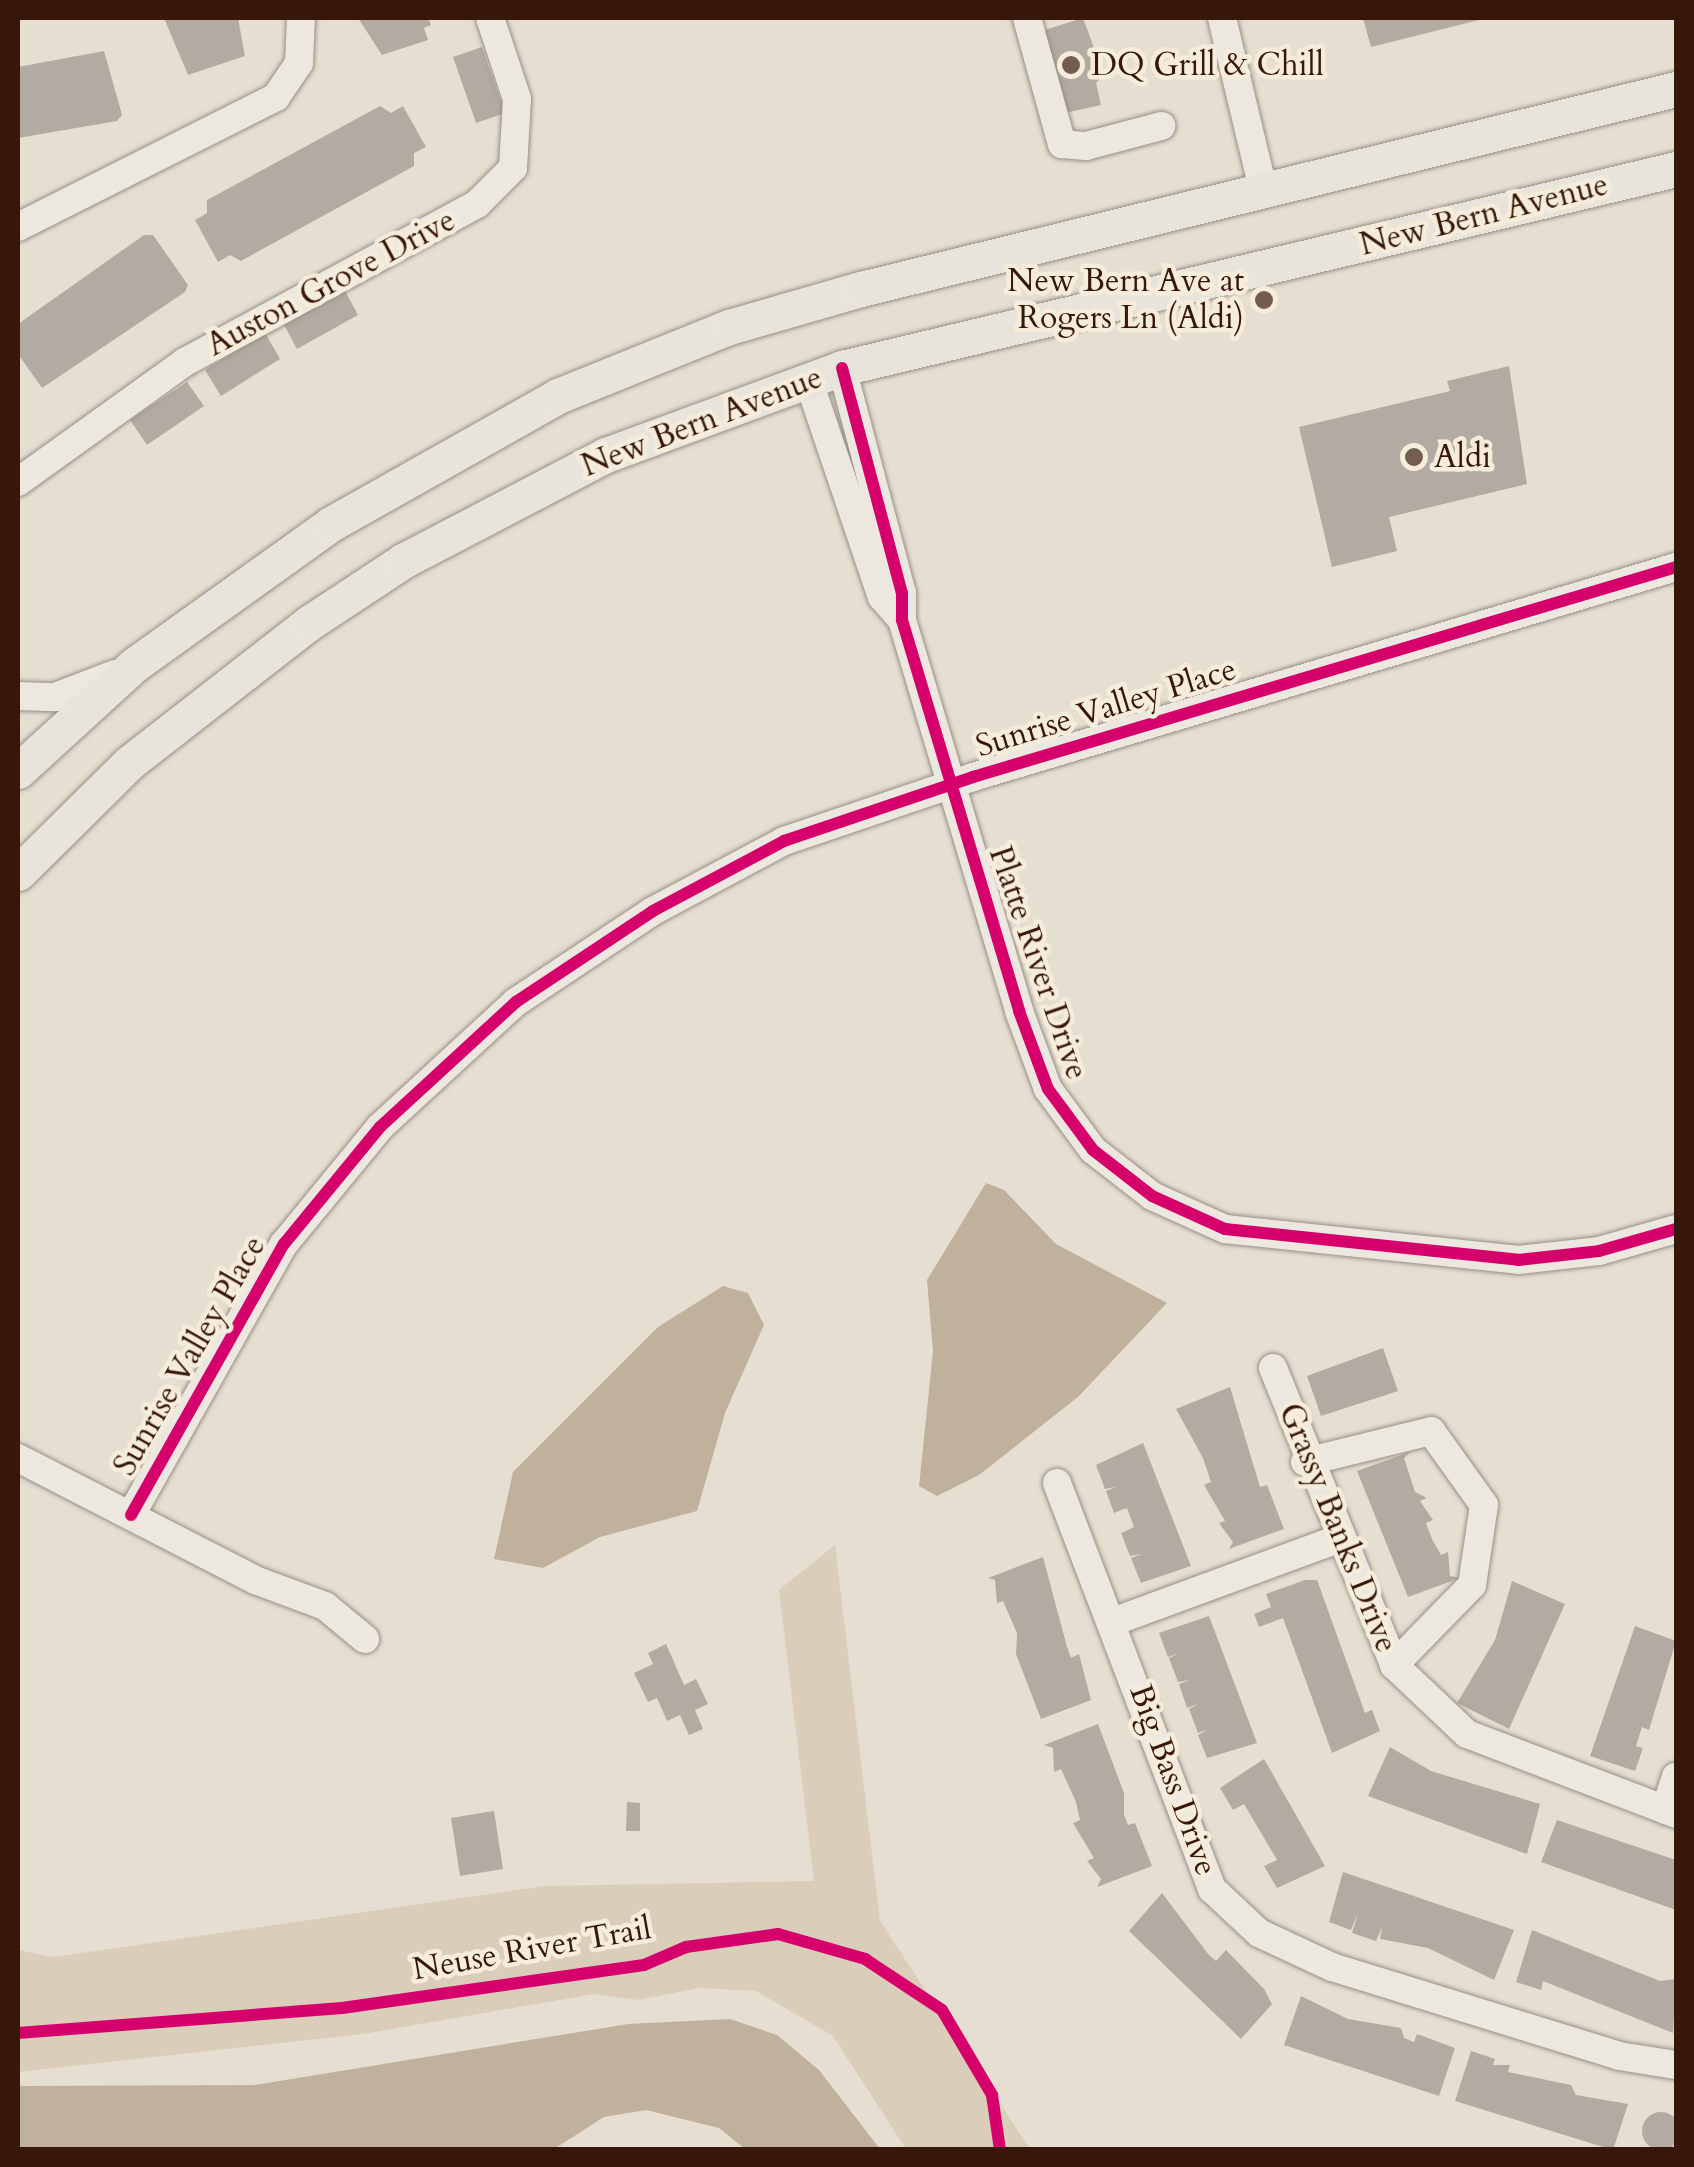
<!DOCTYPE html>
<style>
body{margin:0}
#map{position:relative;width:1694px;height:2167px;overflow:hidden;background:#e6dfd1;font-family:Cardo,serif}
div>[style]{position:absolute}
.green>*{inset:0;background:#dacdba}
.water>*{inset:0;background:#c0b19d}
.building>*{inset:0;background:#b3aba1}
.round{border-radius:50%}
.roads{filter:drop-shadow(0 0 2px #978f86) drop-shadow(0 0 2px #978f86)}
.minor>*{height:28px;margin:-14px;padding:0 14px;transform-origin:14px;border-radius:14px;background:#ece8e0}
.major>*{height:35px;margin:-17.5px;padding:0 17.5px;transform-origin:17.5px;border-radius:17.5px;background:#e9e4db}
.cycleway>*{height:12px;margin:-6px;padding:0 6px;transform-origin:6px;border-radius:6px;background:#d6006c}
.dots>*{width:28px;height:28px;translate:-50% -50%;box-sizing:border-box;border:5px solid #f5ecdb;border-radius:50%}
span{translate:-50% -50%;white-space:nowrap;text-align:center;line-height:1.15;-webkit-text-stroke:9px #f5ecdb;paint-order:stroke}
.poi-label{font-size:32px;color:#36170a}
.left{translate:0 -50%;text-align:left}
.right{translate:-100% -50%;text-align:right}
.street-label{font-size:32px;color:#36170a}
.frame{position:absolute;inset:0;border:20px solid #36170a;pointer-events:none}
</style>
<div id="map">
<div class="green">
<div style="clip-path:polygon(835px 1545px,880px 1921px,1030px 2149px,906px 2149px,833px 2036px,756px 1991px,699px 1988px,638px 2000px,594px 1994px,363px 2034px,18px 2072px,18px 1950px,53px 1957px,545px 1886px,814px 1881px,779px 1590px)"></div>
</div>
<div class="water">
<div style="clip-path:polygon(986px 1183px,1004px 1190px,1056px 1244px,1167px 1303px,1078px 1397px,979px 1475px,937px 1496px,919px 1486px,933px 1351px,927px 1280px)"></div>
<div style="clip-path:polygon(723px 1286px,748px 1293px,764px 1325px,725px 1413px,697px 1511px,600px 1537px,543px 1568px,494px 1559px,513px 1472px,658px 1327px)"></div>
<div style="clip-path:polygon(730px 2019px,777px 2035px,819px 2070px,880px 2149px,745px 2149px,719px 2128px,646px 2110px,604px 2117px,554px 2149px,18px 2149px,18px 2086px,255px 2085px,628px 2024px)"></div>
</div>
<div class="building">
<div style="clip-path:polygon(164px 18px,238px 18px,245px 56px,188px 75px)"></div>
<div style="clip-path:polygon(358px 18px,428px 18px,431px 25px,424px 28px,428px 40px,382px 55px)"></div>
<div style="clip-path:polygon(1083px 18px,1104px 75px,1096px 83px,1101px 105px,1065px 113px,1038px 32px)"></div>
<div style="clip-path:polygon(1363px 18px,1482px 18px,1483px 19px,1371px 47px)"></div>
<div style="clip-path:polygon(482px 47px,505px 113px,476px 123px,453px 57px)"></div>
<div style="clip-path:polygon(104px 51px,122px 115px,117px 121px,18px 138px,18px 67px)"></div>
<div style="clip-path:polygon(380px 106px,391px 113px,403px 106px,426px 147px,414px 153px,414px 166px,241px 261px,230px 255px,218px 262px,195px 220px,207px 213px,207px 200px)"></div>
<div style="clip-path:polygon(144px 235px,153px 235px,188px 285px,185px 292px,42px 388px,18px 354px,18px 324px)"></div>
<div style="clip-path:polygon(344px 289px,358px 315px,297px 349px,283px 323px)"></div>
<div style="clip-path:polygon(265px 333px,280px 359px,221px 396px,205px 370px)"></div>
<div style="clip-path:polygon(1509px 366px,1527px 484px,1389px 517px,1397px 551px,1332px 567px,1299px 427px,1450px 391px,1447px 381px)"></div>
<div style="clip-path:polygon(187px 382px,204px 406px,147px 445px,130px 420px)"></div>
<div style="clip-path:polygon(1383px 1348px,1398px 1391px,1321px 1416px,1307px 1376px)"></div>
<div style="clip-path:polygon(1230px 1387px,1260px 1487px,1267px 1485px,1284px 1529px,1229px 1549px,1233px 1542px,1219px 1523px,1225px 1521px,1204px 1485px,1211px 1482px,1203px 1458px,1176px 1409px)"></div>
<div style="clip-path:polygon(1143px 1443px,1191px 1566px,1141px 1583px,1131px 1558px,1142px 1554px,1130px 1556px,1121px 1533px,1134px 1527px,1127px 1508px,1114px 1513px,1106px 1491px,1116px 1487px,1105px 1489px,1096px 1465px)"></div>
<div style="clip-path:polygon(1410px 1452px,1404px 1458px,1415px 1492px,1427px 1498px,1420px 1501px,1433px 1520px,1426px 1523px,1432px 1539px,1441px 1555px,1448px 1552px,1450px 1576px,1460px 1578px,1408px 1597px,1357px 1471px)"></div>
<div style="clip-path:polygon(1043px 1557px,1067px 1647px,1071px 1658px,1079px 1654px,1091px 1700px,1041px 1719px,1016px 1654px,1017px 1633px,1003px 1601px,997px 1603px,995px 1580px,988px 1578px)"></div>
<div style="clip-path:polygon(1305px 1580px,1317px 1580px,1365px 1713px,1372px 1710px,1380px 1731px,1332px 1753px,1283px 1618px,1259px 1627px,1254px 1614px,1271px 1607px,1266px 1594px)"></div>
<div style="clip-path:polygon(1512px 1581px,1565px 1604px,1509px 1729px,1457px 1703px,1495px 1640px)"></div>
<div style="clip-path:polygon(1209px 1616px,1257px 1743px,1207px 1758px,1198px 1735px,1208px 1729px,1198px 1733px,1189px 1709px,1198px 1704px,1187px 1708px,1179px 1684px,1190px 1680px,1178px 1682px,1169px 1658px,1179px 1653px,1168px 1657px,1159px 1633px)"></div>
<div style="clip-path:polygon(1635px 1626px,1676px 1641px,1649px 1730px,1642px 1727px,1636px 1746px,1643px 1748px,1635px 1771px,1590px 1756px)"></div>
<div style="clip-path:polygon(666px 1644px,684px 1685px,696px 1679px,708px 1704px,695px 1710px,703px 1729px,689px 1735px,680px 1715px,667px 1721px,657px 1698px,648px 1702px,634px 1673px,653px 1664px,648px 1653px)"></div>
<div style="clip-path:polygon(1098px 1724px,1124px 1793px,1124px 1815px,1128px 1825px,1135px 1823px,1152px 1866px,1097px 1887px,1101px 1879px,1087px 1861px,1094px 1858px,1073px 1823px,1080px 1820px,1076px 1802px,1061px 1769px,1054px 1772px,1053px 1748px,1044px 1745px)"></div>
<div style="clip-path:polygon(1390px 1747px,1431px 1771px,1540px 1804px,1527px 1854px,1368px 1796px)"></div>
<div style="clip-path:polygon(1264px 1759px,1325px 1866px,1277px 1888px,1264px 1866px,1277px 1860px,1244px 1804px,1233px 1810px,1220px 1788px)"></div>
<div style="clip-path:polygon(627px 1802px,640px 1803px,640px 1831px,626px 1831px)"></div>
<div style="clip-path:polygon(494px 1811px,503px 1869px,460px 1876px,451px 1818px)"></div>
<div style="clip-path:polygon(1557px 1820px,1676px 1860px,1676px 1910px,1541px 1862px)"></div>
<div style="clip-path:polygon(1343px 1872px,1514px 1930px,1494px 1980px,1428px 1948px,1380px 1939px,1382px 1927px,1376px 1941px,1352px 1933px,1358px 1913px,1351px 1930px,1329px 1922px)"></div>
<div style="clip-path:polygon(1162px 1893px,1209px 1955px,1216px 1961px,1226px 1950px,1264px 1989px,1272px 2004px,1241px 2039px,1129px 1931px)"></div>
<div style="clip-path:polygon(1532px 1930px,1660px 1981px,1676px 1979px,1673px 2033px,1543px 1981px,1541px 1990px,1516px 1982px)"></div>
<div style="clip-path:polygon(1301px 1996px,1348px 2019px,1401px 2028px,1404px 2038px,1414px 2042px,1417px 2034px,1455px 2048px,1439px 2096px,1284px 2045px)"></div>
<div style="clip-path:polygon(1471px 2051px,1495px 2059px,1493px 2065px,1510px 2065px,1508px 2072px,1571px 2085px,1576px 2095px,1628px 2104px,1613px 2150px,1455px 2101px)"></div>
<div class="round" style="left:1642px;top:2112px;width:38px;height:38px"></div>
</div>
<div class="roads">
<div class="minor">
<div style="left:1027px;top:18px;width:131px;rotate:74.5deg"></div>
<div style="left:1062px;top:144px;width:24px;rotate:5deg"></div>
<div style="left:1086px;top:146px;width:78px;rotate:-14.9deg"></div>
<div style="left:1222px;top:18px;width:176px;rotate:76.5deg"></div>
<div style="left:18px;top:227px;width:289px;rotate:-26.7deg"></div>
<div style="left:276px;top:97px;width:41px;rotate:-55.9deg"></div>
<div style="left:299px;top:63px;width:45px;rotate:-87.5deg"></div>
<div style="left:842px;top:368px;width:233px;rotate:75.1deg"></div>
<div style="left:902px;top:593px;width:27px;rotate:90deg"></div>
<div style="left:902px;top:620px;width:408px;rotate:73.3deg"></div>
<div style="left:1019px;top:1011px;width:83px;rotate:69.6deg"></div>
<div style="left:1048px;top:1089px;width:76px;rotate:53.6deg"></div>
<div style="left:1093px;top:1150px;width:75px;rotate:37.9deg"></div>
<div style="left:1152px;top:1196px;width:80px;rotate:24.3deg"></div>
<div style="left:1225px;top:1229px;width:295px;rotate:6deg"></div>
<div style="left:1518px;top:1260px;width:81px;rotate:-6.3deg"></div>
<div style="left:1599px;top:1251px;width:80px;rotate:-15.9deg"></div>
<div style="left:808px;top:379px;width:230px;rotate:71.3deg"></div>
<div style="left:882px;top:597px;width:30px;rotate:49deg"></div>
<div style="left:18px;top:482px;width:206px;rotate:-35.7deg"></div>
<div style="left:185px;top:362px;width:332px;rotate:-28.4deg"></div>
<div style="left:477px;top:204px;width:51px;rotate:-45deg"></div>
<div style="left:513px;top:168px;width:69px;rotate:-86.7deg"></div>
<div style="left:517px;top:99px;width:85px;rotate:-108.4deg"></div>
<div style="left:18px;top:696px;width:37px;rotate:2deg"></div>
<div style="left:55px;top:697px;width:64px;rotate:-21deg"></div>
<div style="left:1273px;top:1368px;width:321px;rotate:67.8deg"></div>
<div style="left:1394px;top:1665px;width:100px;rotate:43.4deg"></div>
<div style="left:1467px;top:1734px;width:224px;rotate:20.9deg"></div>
<div style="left:18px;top:1458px;width:267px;rotate:27.2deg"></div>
<div style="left:255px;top:1580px;width:75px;rotate:20.4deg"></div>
<div style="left:325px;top:1606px;width:52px;rotate:39.5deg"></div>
<div style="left:1305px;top:1462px;width:130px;rotate:-13.8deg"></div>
<div style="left:1431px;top:1431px;width:91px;rotate:54.4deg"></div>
<div style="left:1484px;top:1505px;width:81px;rotate:98.5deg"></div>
<div style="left:1472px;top:1585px;width:112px;rotate:134.3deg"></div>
<div style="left:1057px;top:1483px;width:435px;rotate:69.1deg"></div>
<div style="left:1212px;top:1889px;width:64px;rotate:43.1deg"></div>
<div style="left:1259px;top:1933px;width:81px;rotate:25deg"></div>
<div style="left:1332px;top:1967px;width:300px;rotate:17.2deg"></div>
<div style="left:1619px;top:2056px;width:58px;rotate:9deg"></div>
<div style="left:131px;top:1515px;width:311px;rotate:-60.6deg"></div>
<div style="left:284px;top:1244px;width:151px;rotate:-50.6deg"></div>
<div style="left:380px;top:1127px;width:185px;rotate:-42.6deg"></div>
<div style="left:516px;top:1002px;width:164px;rotate:-33.6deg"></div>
<div style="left:653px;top:911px;width:149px;rotate:-28.1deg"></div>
<div style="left:784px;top:841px;width:200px;rotate:-18.7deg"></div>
<div style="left:973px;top:777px;width:734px;rotate:-16.63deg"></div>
<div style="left:1115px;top:1621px;width:240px;rotate:-20.2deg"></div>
<div style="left:1665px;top:1810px;width:35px;rotate:-72deg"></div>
</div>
<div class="major">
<div style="left:18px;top:771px;width:157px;rotate:-42.4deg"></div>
<div style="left:134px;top:665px;width:242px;rotate:-35.6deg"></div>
<div style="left:331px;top:524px;width:261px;rotate:-29.4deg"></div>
<div style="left:558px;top:396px;width:184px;rotate:-22deg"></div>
<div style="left:729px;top:327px;width:137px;rotate:-16.1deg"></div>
<div style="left:861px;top:289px;width:839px;rotate:-13.79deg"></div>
<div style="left:18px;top:873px;width:156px;rotate:-44.7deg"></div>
<div style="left:129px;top:763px;width:228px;rotate:-37.9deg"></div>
<div style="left:309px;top:623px;width:113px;rotate:-33.4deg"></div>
<div style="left:403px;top:561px;width:229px;rotate:-27.6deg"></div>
<div style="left:606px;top:455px;width:252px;rotate:-20.2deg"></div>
<div style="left:842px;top:368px;width:857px;rotate:-13.42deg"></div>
</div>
</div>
<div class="cycleway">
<div style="left:842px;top:368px;width:233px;rotate:75.1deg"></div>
<div style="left:902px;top:593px;width:27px;rotate:90deg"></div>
<div style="left:902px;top:620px;width:408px;rotate:73.3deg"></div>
<div style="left:1019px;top:1011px;width:83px;rotate:69.6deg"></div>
<div style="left:1048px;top:1089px;width:76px;rotate:53.6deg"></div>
<div style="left:1093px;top:1150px;width:75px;rotate:37.9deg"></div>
<div style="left:1152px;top:1196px;width:80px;rotate:24.3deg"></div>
<div style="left:1225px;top:1229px;width:295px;rotate:6deg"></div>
<div style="left:1518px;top:1260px;width:81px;rotate:-6.3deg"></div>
<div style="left:1599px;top:1251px;width:80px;rotate:-15.9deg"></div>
<div style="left:131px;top:1515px;width:311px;rotate:-60.6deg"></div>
<div style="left:284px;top:1244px;width:151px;rotate:-50.6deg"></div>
<div style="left:380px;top:1127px;width:185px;rotate:-42.6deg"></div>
<div style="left:516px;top:1002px;width:164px;rotate:-33.6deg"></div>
<div style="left:653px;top:911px;width:149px;rotate:-28.1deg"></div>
<div style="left:784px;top:841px;width:200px;rotate:-18.7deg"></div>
<div style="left:973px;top:777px;width:734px;rotate:-16.63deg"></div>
<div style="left:18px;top:2033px;width:325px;rotate:-4.4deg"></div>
<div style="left:342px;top:2008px;width:305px;rotate:-8.1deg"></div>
<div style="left:644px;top:1965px;width:46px;rotate:-23.2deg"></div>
<div style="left:686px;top:1947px;width:93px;rotate:-8deg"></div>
<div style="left:778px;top:1934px;width:91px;rotate:16deg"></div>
<div style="left:865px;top:1959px;width:92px;rotate:33.5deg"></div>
<div style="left:942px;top:2010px;width:99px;rotate:59.5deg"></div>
<div style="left:992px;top:2095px;width:56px;rotate:81.7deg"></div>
</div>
<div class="dots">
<div style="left:1071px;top:65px;background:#745d50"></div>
<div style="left:1264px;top:300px;background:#745d50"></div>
<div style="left:1414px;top:457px;background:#745d50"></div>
</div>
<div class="poi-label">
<span class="left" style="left:1091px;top:65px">DQ Grill &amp; Chill</span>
<span class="right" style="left:1244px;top:300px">New Bern Ave at<br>Rogers Ln (Aldi)</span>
<span class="left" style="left:1434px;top:457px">Aldi</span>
</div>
<div class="street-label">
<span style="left:1484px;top:215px;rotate:-14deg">New Bern Avenue</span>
<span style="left:331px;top:283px;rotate:-28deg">Auston Grove Drive</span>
<span style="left:702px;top:422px;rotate:-21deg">New Bern Avenue</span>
<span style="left:1106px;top:708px;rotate:-17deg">Sunrise Valley Place</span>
<span style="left:1038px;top:963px;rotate:71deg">Platte River Drive</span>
<span style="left:190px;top:1356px;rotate:-60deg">Sunrise Valley Place</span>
<span style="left:1338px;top:1528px;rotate:68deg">Grassy Banks Drive</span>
<span style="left:1173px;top:1780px;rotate:70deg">Big Bass Drive</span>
<span style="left:532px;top:1949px;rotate:-10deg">Neuse River Trail</span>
</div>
<div class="frame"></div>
</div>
